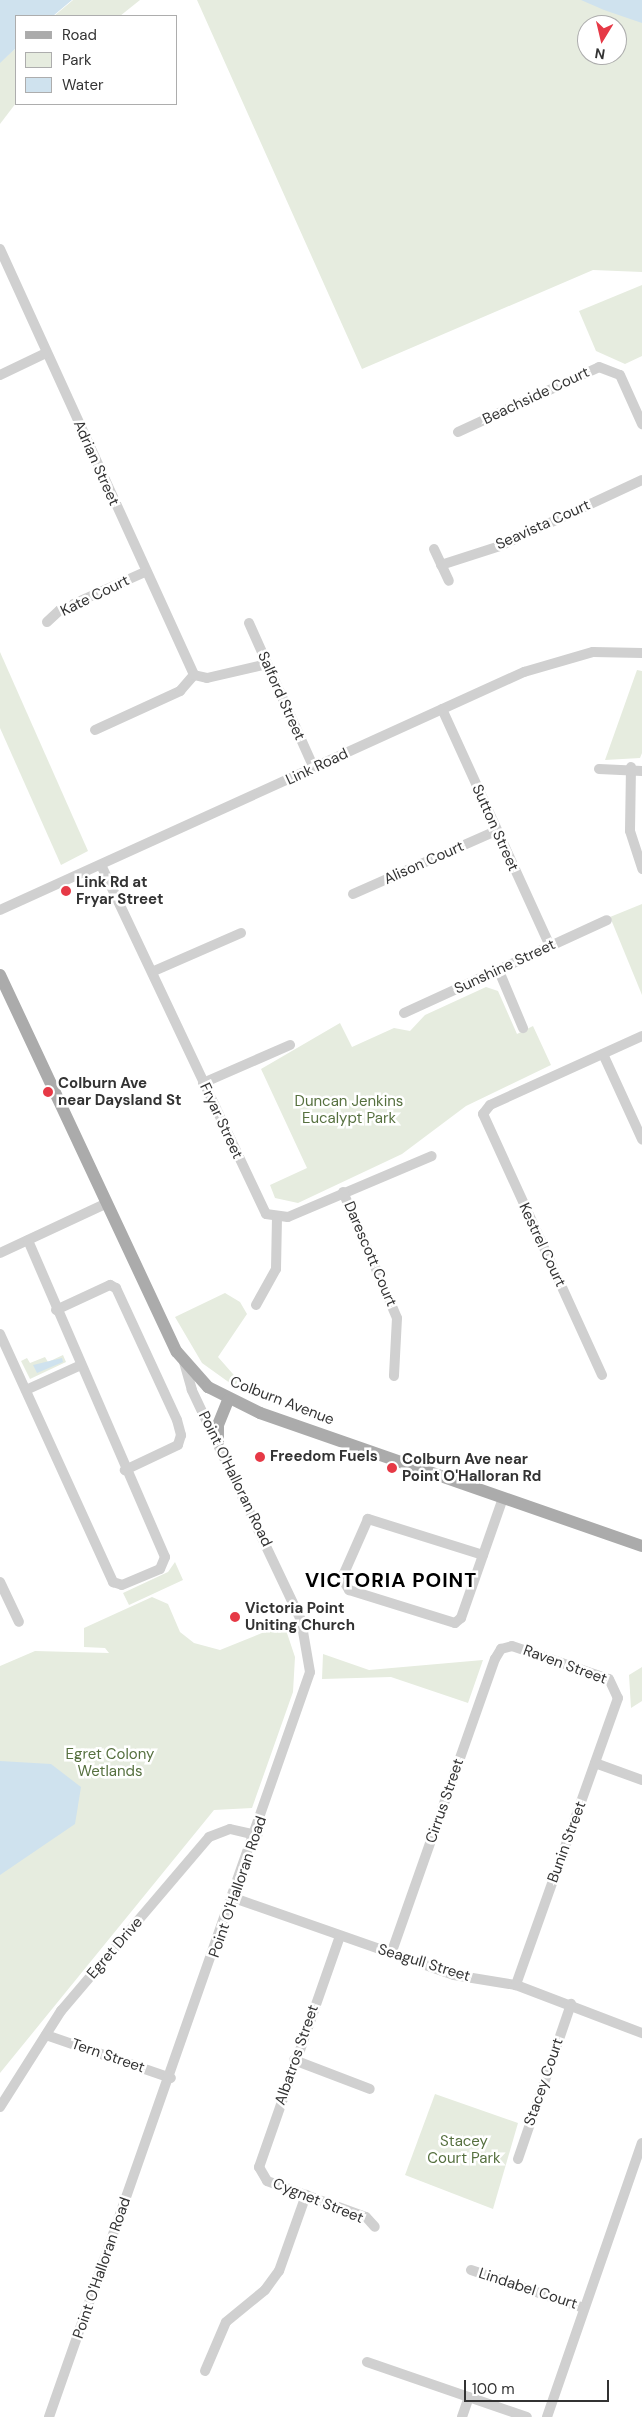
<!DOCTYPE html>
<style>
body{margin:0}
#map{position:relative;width:642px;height:2417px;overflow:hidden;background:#fff;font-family:"DM Sans",sans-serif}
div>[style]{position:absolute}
.green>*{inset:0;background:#e6ecdf}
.water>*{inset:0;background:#cfe2ee}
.minor>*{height:10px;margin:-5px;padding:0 5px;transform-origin:5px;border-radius:5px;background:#d0d0d0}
.major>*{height:12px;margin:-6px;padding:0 6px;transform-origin:6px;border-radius:6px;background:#ababab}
.dots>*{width:14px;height:14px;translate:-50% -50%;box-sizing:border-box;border:2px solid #fff;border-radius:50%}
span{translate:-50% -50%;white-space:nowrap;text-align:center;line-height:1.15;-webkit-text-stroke:5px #fff;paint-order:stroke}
.street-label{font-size:15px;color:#333}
.poi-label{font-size:15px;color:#333;font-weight:700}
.left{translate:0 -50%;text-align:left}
.park-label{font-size:15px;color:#56703f}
.district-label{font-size:20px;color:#000;font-weight:700;letter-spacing:1px}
.legend{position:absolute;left:15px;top:15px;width:162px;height:90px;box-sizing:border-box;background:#fff;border:1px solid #adadad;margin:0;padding:6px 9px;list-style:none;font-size:15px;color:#333}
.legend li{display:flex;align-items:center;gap:10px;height:25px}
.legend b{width:25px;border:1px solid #adadad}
.north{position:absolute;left:577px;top:15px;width:50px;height:50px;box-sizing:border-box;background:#fff;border:1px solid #adadad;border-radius:50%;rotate:189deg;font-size:14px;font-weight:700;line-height:20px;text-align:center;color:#333}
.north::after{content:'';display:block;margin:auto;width:18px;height:22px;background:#e63946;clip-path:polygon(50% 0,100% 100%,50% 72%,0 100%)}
.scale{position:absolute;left:464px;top:2380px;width:145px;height:22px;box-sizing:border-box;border:2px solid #333;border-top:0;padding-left:6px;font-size:15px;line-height:18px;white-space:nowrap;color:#333;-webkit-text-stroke:4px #fff;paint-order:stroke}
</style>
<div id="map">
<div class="green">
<div style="clip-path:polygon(73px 0,140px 0,120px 16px,54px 16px)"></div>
<div style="clip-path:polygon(evenodd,197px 0,642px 0,642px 272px,593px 270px,362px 369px,197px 0,587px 25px,617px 25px,617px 55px,587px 55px,587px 25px)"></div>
<div style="clip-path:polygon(16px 48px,16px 103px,0 124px,0 62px)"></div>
<div style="clip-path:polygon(642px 285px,642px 356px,625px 364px,596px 351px,579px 311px)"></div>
<div style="clip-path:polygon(0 652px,88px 851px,61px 865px,0 728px)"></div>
<div style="clip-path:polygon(637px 670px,642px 671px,642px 753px,640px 758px,605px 760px)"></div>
<div style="clip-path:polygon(642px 904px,642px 995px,610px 917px)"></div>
<div style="clip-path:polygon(486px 987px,498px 991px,517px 1034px,533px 1026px,551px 1065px,466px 1106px,402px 1154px,298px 1203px,275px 1198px,270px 1185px,307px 1168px,261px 1069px,340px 1023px,352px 1047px,394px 1028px,410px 1031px,425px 1015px)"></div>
<div style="clip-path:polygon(225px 1293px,240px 1302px,247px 1314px,218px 1357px,240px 1382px,274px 1402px,241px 1391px,202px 1363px,175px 1317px)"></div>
<div style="clip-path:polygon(63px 1355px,66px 1362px,30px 1379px,21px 1361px,27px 1358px,30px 1363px,45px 1357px,48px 1362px)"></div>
<div style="clip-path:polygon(175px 1562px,183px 1580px,129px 1605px,123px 1593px,168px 1572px)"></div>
<div style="clip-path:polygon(152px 1597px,168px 1604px,180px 1632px,194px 1643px,220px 1650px,284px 1624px,295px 1657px,293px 1692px,252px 1808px,214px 1810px,0 2073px,0 1666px,35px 1651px,109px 1653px,105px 1648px,84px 1647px,84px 1628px)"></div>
<div style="clip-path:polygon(323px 1654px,369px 1670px,483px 1660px,468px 1703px,391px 1677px,322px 1679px)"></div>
<div style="clip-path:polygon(642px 1667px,642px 1701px,631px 1708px,629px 1675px)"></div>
<div style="clip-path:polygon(435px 2094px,518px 2123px,493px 2209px,405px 2175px)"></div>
</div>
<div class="water">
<div style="clip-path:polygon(0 0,72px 0,53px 16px,16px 16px,16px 48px,0 63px)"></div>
<div style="clip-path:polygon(581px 0,642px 0,642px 23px,604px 10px)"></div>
<div style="clip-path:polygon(62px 1358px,63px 1362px,37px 1373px,33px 1365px)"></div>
<div style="clip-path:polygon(0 1761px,51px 1764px,81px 1787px,75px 1824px,0 1875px)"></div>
</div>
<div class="minor">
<div style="left:0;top:249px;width:468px;rotate:65.5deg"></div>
<div style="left:0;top:375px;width:51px;rotate:-25.6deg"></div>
<div style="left:458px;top:432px;width:155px;rotate:-24.7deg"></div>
<div style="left:599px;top:367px;width:22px;rotate:21deg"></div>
<div style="left:620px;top:375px;width:54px;rotate:65.8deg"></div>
<div style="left:434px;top:549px;width:35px;rotate:65deg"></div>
<div style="left:441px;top:565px;width:62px;rotate:-17.9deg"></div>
<div style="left:500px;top:546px;width:157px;rotate:-24.9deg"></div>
<div style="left:47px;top:622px;width:18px;rotate:-43deg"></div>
<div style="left:60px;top:610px;width:93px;rotate:-24.1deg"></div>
<div style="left:249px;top:623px;width:159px;rotate:65.9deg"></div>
<div style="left:442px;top:709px;width:260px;rotate:65.5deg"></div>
<div style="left:95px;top:730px;width:94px;rotate:-24.6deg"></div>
<div style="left:180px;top:691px;width:21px;rotate:-49deg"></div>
<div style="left:194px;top:675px;width:13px;rotate:13deg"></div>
<div style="left:207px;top:678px;width:62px;rotate:-13.1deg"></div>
<div style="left:631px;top:767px;width:64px;rotate:90.9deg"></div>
<div style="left:630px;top:831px;width:40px;rotate:72deg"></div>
<div style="left:599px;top:769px;width:43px;rotate:2.7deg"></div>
<div style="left:101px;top:865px;width:386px;rotate:64.7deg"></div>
<div style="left:266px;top:1214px;width:22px;rotate:8deg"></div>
<div style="left:288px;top:1217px;width:156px;rotate:-23deg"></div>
<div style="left:353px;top:894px;width:156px;rotate:-23.8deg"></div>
<div style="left:0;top:910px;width:576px;rotate:-24.43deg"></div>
<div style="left:524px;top:672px;width:72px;rotate:-16.2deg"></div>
<div style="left:593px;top:652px;width:49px;rotate:1.2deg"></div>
<div style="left:154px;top:971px;width:95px;rotate:-23.6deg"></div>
<div style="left:499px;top:971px;width:62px;rotate:67.2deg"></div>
<div style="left:404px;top:1013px;width:223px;rotate:-24.6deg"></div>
<div style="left:603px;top:1054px;width:94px;rotate:65.4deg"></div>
<div style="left:203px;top:1083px;width:95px;rotate:-23.6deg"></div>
<div style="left:343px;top:1192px;width:137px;rotate:66.8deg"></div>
<div style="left:397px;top:1318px;width:58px;rotate:93deg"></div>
<div style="left:0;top:1253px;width:118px;rotate:-25deg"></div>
<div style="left:256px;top:1305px;width:41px;rotate:-60.9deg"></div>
<div style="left:276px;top:1269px;width:51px;rotate:-88.9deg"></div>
<div style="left:56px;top:1310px;width:60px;rotate:-24.8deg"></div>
<div style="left:110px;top:1285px;width:7px;rotate:27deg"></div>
<div style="left:116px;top:1288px;width:145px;rotate:65.2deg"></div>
<div style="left:177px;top:1420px;width:16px;rotate:75deg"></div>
<div style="left:181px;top:1435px;width:10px;rotate:107deg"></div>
<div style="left:178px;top:1445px;width:59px;rotate:154.7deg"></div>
<div style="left:0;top:1334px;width:273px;rotate:65.5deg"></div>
<div style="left:113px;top:1582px;width:9px;rotate:18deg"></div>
<div style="left:122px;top:1585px;width:41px;rotate:-22.8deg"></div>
<div style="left:160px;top:1569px;width:13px;rotate:-67deg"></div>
<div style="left:165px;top:1557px;width:345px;rotate:-113.4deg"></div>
<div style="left:602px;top:1375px;width:287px;rotate:-114.5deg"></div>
<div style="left:483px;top:1114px;width:11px;rotate:-52deg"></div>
<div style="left:490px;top:1105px;width:167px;rotate:-24.4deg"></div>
<div style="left:26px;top:1390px;width:58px;rotate:-24.4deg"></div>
<div style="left:483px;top:1555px;width:121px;rotate:-162.6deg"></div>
<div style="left:368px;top:1519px;width:64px;rotate:113.8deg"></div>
<div style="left:342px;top:1578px;width:14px;rotate:60deg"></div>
<div style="left:349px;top:1590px;width:111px;rotate:17.3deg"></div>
<div style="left:455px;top:1623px;width:8px;rotate:-40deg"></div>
<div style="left:461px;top:1618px;width:127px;rotate:-70.7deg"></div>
<div style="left:0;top:1582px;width:44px;rotate:64.6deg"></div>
<div style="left:595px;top:1763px;width:50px;rotate:19.9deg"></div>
<div style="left:234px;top:1898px;width:233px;rotate:19.3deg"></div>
<div style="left:454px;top:1975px;width:63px;rotate:9.2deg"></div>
<div style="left:516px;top:1985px;width:135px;rotate:20.9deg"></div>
<div style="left:340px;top:1936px;width:245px;rotate:109.3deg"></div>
<div style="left:259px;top:2167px;width:16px;rotate:60deg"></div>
<div style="left:267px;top:2181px;width:105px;rotate:20deg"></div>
<div style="left:366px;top:2217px;width:13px;rotate:48deg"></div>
<div style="left:391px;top:1954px;width:313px;rotate:-70.6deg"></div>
<div style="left:495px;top:1659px;width:12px;rotate:-59deg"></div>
<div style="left:501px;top:1649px;width:11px;rotate:-15deg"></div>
<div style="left:512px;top:1646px;width:102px;rotate:18.8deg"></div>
<div style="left:609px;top:1679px;width:21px;rotate:65deg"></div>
<div style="left:618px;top:1698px;width:305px;rotate:109.6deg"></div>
<div style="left:46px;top:2035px;width:132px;rotate:19deg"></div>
<div style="left:294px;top:2060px;width:81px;rotate:20.9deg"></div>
<div style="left:0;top:2107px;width:114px;rotate:-57.6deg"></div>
<div style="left:61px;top:2011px;width:228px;rotate:-49.6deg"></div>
<div style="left:209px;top:1837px;width:22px;rotate:-21deg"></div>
<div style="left:230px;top:1829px;width:28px;rotate:13deg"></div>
<div style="left:518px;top:2159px;width:164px;rotate:-71.1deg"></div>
<div style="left:471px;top:2270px;width:119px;rotate:18.6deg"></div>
<div style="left:367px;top:2362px;width:169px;rotate:19deg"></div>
<div style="left:205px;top:2371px;width:53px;rotate:-66.8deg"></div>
<div style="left:226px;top:2322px;width:50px;rotate:-39.4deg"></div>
<div style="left:265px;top:2290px;width:24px;rotate:-54deg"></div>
<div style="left:279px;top:2271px;width:81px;rotate:-70.4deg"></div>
<div style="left:49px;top:2417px;width:789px;rotate:-70.69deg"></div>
<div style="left:310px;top:1672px;width:53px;rotate:-99.8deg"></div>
<div style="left:301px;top:1620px;width:255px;rotate:-115.4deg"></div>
<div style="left:192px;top:1390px;width:29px;rotate:-106deg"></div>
<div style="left:462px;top:2417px;width:21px;rotate:-71deg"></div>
<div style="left:547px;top:2417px;width:290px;rotate:-70.9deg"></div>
</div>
<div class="major">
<div style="left:0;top:975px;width:416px;rotate:64.9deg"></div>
<div style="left:177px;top:1352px;width:47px;rotate:48.5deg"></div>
<div style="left:208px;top:1387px;width:58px;rotate:26.6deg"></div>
<div style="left:260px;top:1413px;width:404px;rotate:19.2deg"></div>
<div style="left:218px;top:1442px;width:17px;rotate:-90deg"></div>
<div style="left:218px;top:1425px;width:27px;rotate:-68deg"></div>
</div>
<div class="dots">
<div style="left:66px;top:891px;background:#e63946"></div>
<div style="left:48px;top:1092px;background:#e63946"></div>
<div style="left:260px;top:1457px;background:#e63946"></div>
<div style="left:392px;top:1468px;background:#e63946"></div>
<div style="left:235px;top:1617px;background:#e63946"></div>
</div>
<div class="street-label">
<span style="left:536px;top:396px;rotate:-25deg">Beachside Court</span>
<span style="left:96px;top:463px;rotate:66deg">Adrian Street</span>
<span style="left:543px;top:525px;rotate:-24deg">Seavista Court</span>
<span style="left:95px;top:596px;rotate:-26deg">Kate Court</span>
<span style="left:281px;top:696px;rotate:66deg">Salford Street</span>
<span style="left:317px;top:767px;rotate:-25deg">Link Road</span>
<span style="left:495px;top:828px;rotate:66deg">Sutton Street</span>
<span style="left:424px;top:863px;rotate:-24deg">Alison Court</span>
<span style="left:505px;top:967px;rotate:-25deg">Sunshine Street</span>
<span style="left:221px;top:1121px;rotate:65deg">Fryar Street</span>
<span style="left:542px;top:1245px;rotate:65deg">Kestrel Court</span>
<span style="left:370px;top:1254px;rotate:67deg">Darescott Court</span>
<span style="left:282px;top:1401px;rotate:21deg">Colburn Avenue</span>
<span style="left:235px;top:1479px;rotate:64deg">Point O'Halloran Road</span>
<span style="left:565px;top:1665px;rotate:20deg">Raven Street</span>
<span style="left:445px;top:1801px;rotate:-71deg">Cirrus Street</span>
<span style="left:567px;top:1842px;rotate:-70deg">Bunin Street</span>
<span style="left:238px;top:1887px;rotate:-71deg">Point O'Halloran Road</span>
<span style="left:115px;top:1948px;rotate:-49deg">Egret Drive</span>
<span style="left:424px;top:1963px;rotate:17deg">Seagull Street</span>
<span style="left:297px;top:2055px;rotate:-71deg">Albatros Street</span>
<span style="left:108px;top:2056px;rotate:19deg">Tern Street</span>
<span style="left:544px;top:2082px;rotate:-71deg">Stacey Court</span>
<span style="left:318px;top:2201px;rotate:22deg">Cygnet Street</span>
<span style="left:102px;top:2268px;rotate:-71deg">Point O'Halloran Road</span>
<span style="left:528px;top:2289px;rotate:18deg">Lindabel Court</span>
</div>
<div class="poi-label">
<span class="left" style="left:76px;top:891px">Link Rd at<br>Fryar Street</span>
<span class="left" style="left:58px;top:1092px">Colburn Ave<br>near Daysland St</span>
<span class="left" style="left:270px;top:1457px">Freedom Fuels</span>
<span class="left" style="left:402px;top:1468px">Colburn Ave near<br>Point O'Halloran Rd</span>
<span class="left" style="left:245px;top:1617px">Victoria Point<br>Uniting Church</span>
</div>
<div class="park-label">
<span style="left:349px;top:1110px">Duncan Jenkins<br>Eucalypt Park</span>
<span style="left:110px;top:1763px">Egret Colony<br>Wetlands</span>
<span style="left:464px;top:2150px">Stacey<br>Court Park</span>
</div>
<div class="district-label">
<span style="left:391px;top:1580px">VICTORIA POINT</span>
</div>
<ul class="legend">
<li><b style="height:6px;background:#ababab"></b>Road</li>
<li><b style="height:14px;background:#e6ecdf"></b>Park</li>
<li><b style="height:14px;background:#cfe2ee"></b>Water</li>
</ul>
<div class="north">N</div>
<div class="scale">100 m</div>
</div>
